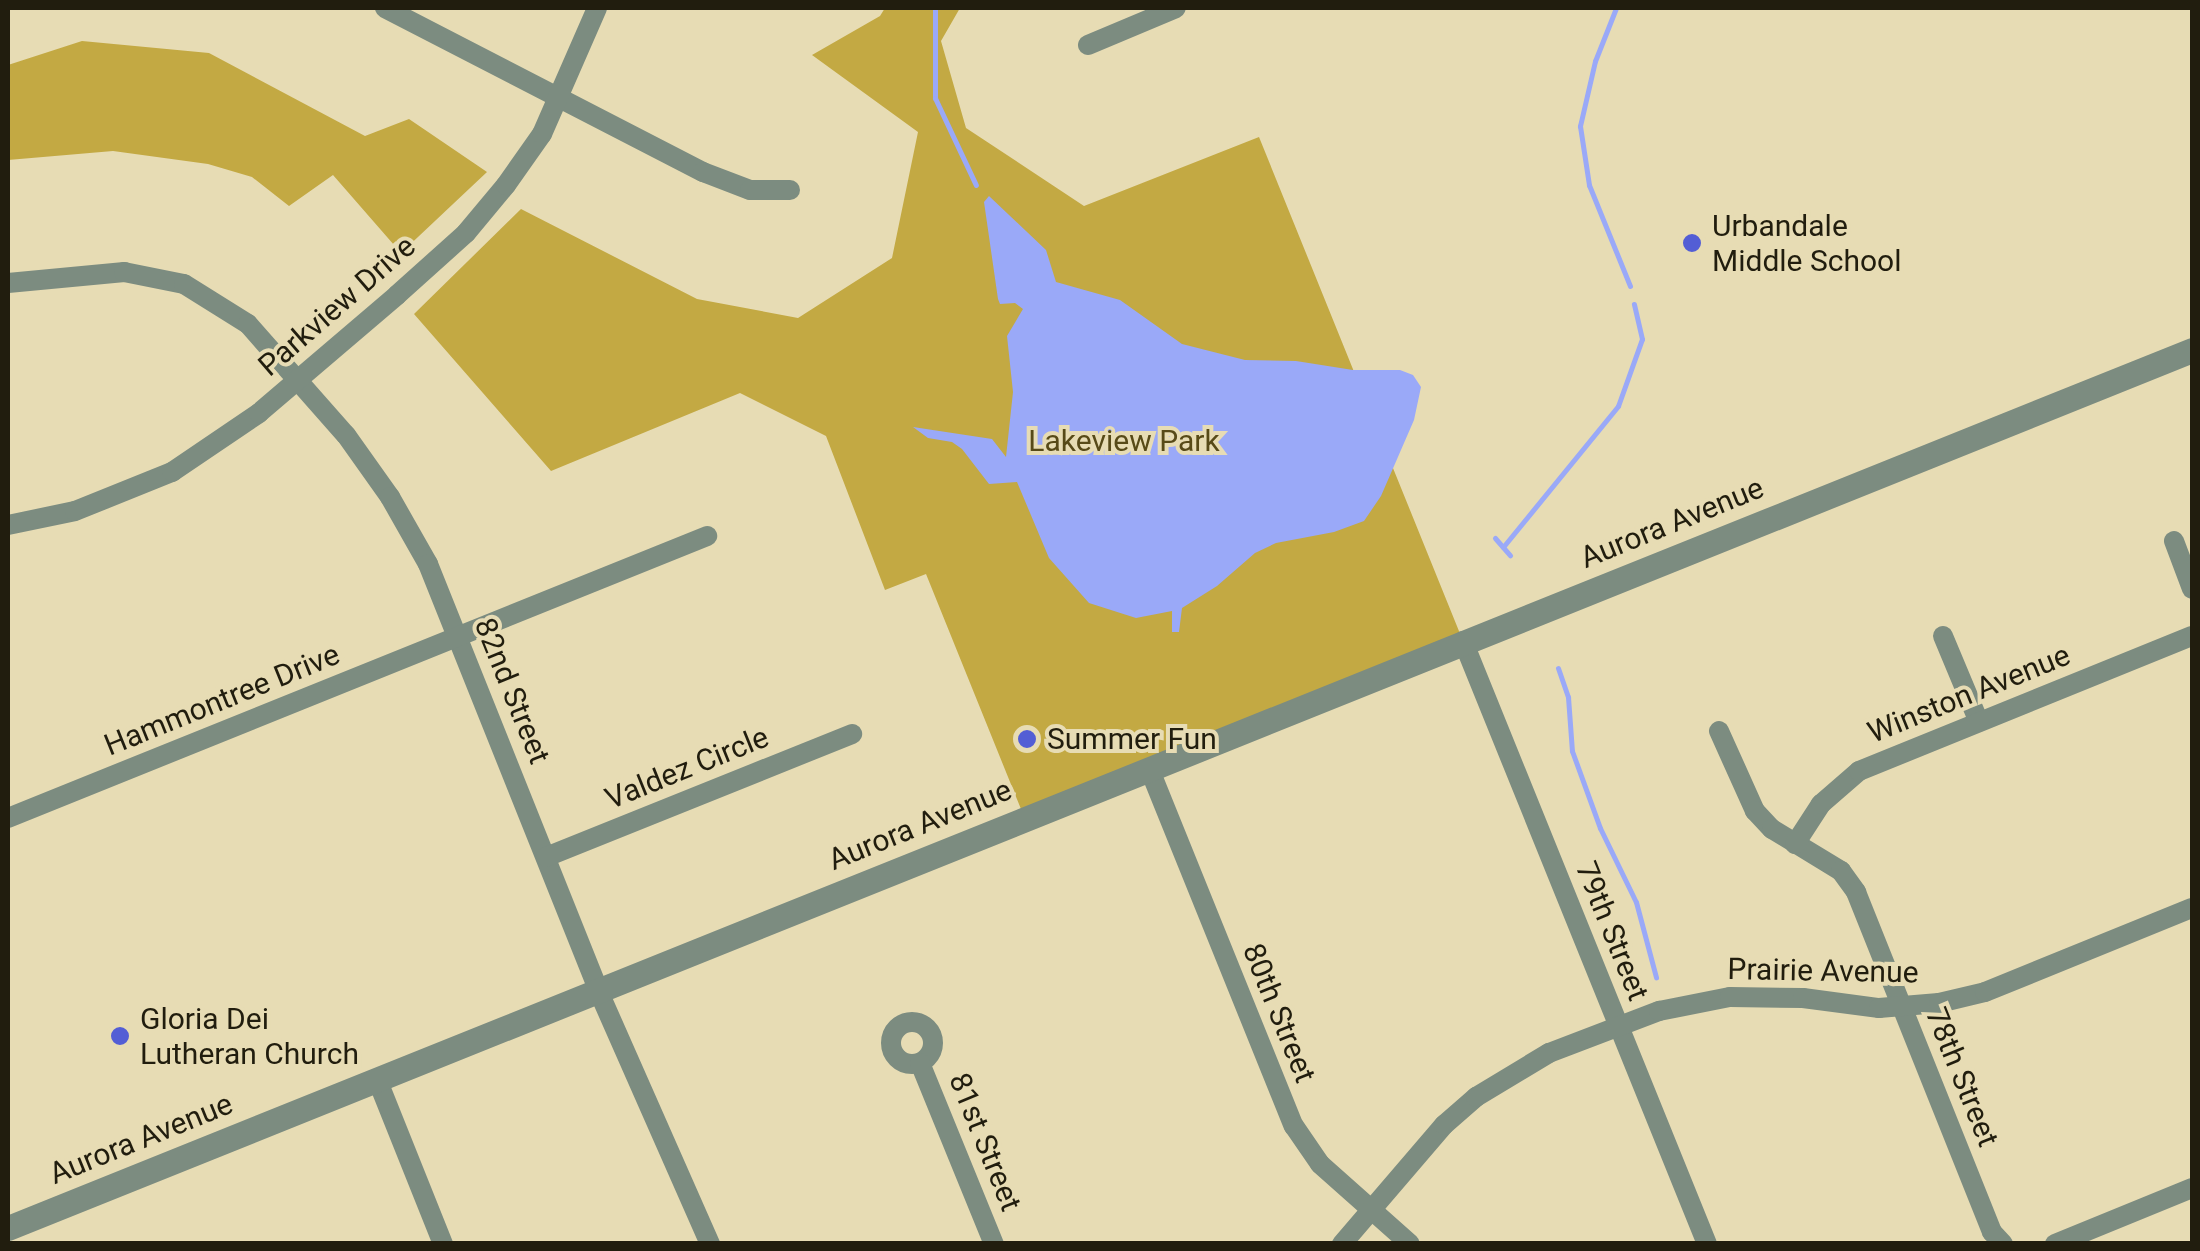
<!DOCTYPE html>
<style>
body{margin:0}
#map{position:relative;width:2200px;height:1251px;overflow:hidden;background:#e7dcb4;font-family:Roboto,sans-serif}
div>[style]{position:absolute}
.green>*{inset:0;background:#c3a943}
.water>*{inset:0;background:#9aa9f8}
.stream>*{height:5px;margin:-2.5px;padding:0 2.5px;transform-origin:2.5px;border-radius:2.5px;background:#9aa9f8}
.minor>*{height:20px;margin:-10px;padding:0 10px;transform-origin:10px;border-radius:10px;background:#7c8c80}
.minor>.ring{margin:-10px;padding:0;box-sizing:content-box;background:none;border:20px solid #7c8c80;border-radius:50%}
.tertiary>*{height:25px;margin:-12.5px;padding:0 12.5px;transform-origin:12.5px;border-radius:12.5px;background:#7c8c80}
.dots>*{width:28px;height:28px;translate:-50% -50%;box-sizing:border-box;border:5px solid #e7dcb4;border-radius:50%}
span{translate:-50% -50%;white-space:nowrap;text-align:center;line-height:1.15;-webkit-text-stroke:8px #e7dcb4;paint-order:stroke}
.poi-label{font-size:30px;color:#211d0e}
.left{translate:0 -50%;text-align:left}
.street-label{font-size:30px;color:#211d0e}
.park-label{font-size:30px;color:#574a18}
.frame{position:absolute;inset:0;border:10px solid #211d0e;pointer-events:none}
</style>
<div id="map">
<div class="green">
<div style="clip-path:polygon(885px 8px,960px 8px,941px 41px,966px 128px,1084px 206px,1259px 137px,1463px 641px,1025px 819px,926px 574px,885px 590px,826px 436px,740px 393px,551px 471px,414px 314px,521px 209px,697px 299px,798px 318px,892px 258px,918px 132px,812px 55px,880px 16px)"></div>
<div style="clip-path:polygon(82px 41px,209px 53px,365px 136px,409px 119px,487px 172px,401px 253px,333px 175px,289px 206px,252px 177px,208px 164px,113px 151px,8px 160px,8px 65px)"></div>
</div>
<div class="water">
<div style="clip-path:polygon(989px 196px,1046px 250px,1056px 282px,1120px 300px,1182px 344px,1245px 360px,1296px 361px,1353px 370px,1400px 370px,1413px 375px,1421px 387px,1414px 420px,1381px 496px,1364px 521px,1334px 532px,1276px 543px,1255px 553px,1217px 586px,1182px 608px,1179px 632px,1172px 632px,1172px 611px,1136px 618px,1089px 603px,1049px 558px,1017px 482px,989px 484px,962px 449px,952px 442px,928px 438px,913px 427px,992px 439px,1006px 457px,1013px 392px,1007px 336px,1023px 309px,1015px 303px,1000px 304px,998px 299px,984px 202px)"></div>
</div>
<div class="stream">
<div style="left:935px;top:8px;width:90px;rotate:90deg"></div>
<div style="left:935px;top:98px;width:96px;rotate:64.8deg"></div>
<div style="left:1616px;top:8px;width:57px;rotate:111.6deg"></div>
<div style="left:1595px;top:61px;width:67px;rotate:103deg"></div>
<div style="left:1580px;top:126px;width:60px;rotate:81.3deg"></div>
<div style="left:1589px;top:185px;width:109px;rotate:67.9deg"></div>
<div style="left:1495px;top:538px;width:23px;rotate:49deg"></div>
<div style="left:1503px;top:547px;width:182px;rotate:-50.8deg"></div>
<div style="left:1618px;top:406px;width:71px;rotate:-70.3deg"></div>
<div style="left:1642px;top:339px;width:36px;rotate:-103deg"></div>
<div style="left:1558px;top:668px;width:31px;rotate:71deg"></div>
<div style="left:1568px;top:697px;width:54px;rotate:85.8deg"></div>
<div style="left:1572px;top:751px;width:82px;rotate:70deg"></div>
<div style="left:1600px;top:828px;width:82px;rotate:64.1deg"></div>
<div style="left:1636px;top:902px;width:78px;rotate:75.1deg"></div>
</div>
<div class="minor">
<div style="left:385px;top:8px;width:358px;rotate:27.3deg"></div>
<div style="left:703px;top:172px;width:50px;rotate:21deg"></div>
<div style="left:750px;top:190px;width:40px"></div>
<div style="left:1088px;top:45px;width:95px;rotate:-22.8deg"></div>
<div style="left:8px;top:283px;width:117px;rotate:-5.4deg"></div>
<div style="left:124px;top:272px;width:61px;rotate:11.3deg"></div>
<div style="left:184px;top:284px;width:75px;rotate:32deg"></div>
<div style="left:248px;top:324px;width:148px;rotate:48.6deg"></div>
<div style="left:346px;top:435px;width:76px;rotate:54.6deg"></div>
<div style="left:390px;top:497px;width:77px;rotate:60.4deg"></div>
<div style="left:428px;top:564px;width:459px;rotate:68.2deg"></div>
<div style="left:598px;top:990px;width:278px;rotate:66.2deg"></div>
<div style="left:8px;top:525px;width:68px;rotate:-11.8deg"></div>
<div style="left:75px;top:511px;width:105px;rotate:-21.9deg"></div>
<div style="left:172px;top:472px;width:105px;rotate:-34.1deg"></div>
<div style="left:259px;top:413px;width:182px;rotate:-40.5deg"></div>
<div style="left:397px;top:295px;width:93px;rotate:-41.9deg"></div>
<div style="left:466px;top:233px;width:62px;rotate:-50.2deg"></div>
<div style="left:506px;top:185px;width:62px;rotate:-54.8deg"></div>
<div style="left:542px;top:134px;width:137px;rotate:-66.4deg"></div>
<div style="left:2174px;top:541px;width:51px;rotate:69.4deg"></div>
<div style="left:1943px;top:636px;width:93px;rotate:67.3deg"></div>
<div style="left:1463px;top:641px;width:650px;rotate:67.97deg"></div>
<div style="left:1719px;top:731px;width:88px;rotate:65.8deg"></div>
<div style="left:1755px;top:811px;width:25px;rotate:47deg"></div>
<div style="left:1772px;top:829px;width:81px;rotate:31.3deg"></div>
<div style="left:1841px;top:871px;width:26px;rotate:54deg"></div>
<div style="left:1856px;top:892px;width:366px;rotate:68.2deg"></div>
<div style="left:1992px;top:1232px;width:16px;rotate:47deg"></div>
<div style="left:1149px;top:768px;width:386px;rotate:68deg"></div>
<div style="left:1294px;top:1126px;width:46px;rotate:55.6deg"></div>
<div style="left:1320px;top:1164px;width:120px;rotate:41.6deg"></div>
<div style="left:8px;top:818px;width:754px;rotate:-21.97deg"></div>
<div style="left:1795px;top:844px;width:48px;rotate:-57deg"></div>
<div style="left:1821px;top:804px;width:50px;rotate:-41deg"></div>
<div style="left:1859px;top:771px;width:359px;rotate:-22.1deg"></div>
<div style="left:546px;top:857px;width:330px;rotate:-21.9deg"></div>
<div class="ring" style="left:891px;top:1022px;width:22px;height:22px"></div>
<div style="left:920px;top:1063px;width:196px;rotate:67.8deg"></div>
<div style="left:377px;top:1079px;width:178px;rotate:68.2deg"></div>
<div style="left:1342px;top:1244px;width:157px;rotate:-49.4deg"></div>
<div style="left:1444px;top:1125px;width:43px;rotate:-41.2deg"></div>
<div style="left:1476px;top:1097px;width:85px;rotate:-31.1deg"></div>
<div style="left:1549px;top:1053px;width:118px;rotate:-20.9deg"></div>
<div style="left:1659px;top:1011px;width:72px;rotate:-11.2deg"></div>
<div style="left:1730px;top:997px;width:73px;rotate:0.8deg"></div>
<div style="left:1803px;top:998px;width:77px;rotate:7.5deg"></div>
<div style="left:1879px;top:1008px;width:60px;rotate:-4.8deg"></div>
<div style="left:1939px;top:1003px;width:47px;rotate:-13.4deg"></div>
<div style="left:1985px;top:992px;width:223px;rotate:-22.1deg"></div>
<div style="left:2055px;top:1244px;width:148px;rotate:-22.2deg"></div>
</div>
<div class="tertiary">
<div style="left:8px;top:1228px;width:2354px;rotate:-21.9deg"></div>
</div>
<div class="dots">
<div style="left:1692px;top:243px;background:#535ed5"></div>
<div style="left:1027px;top:739px;background:#535ed5"></div>
<div style="left:120px;top:1036px;background:#535ed5"></div>
</div>
<div class="poi-label">
<span class="left" style="left:1712px;top:243px">Urbandale<br>Middle School</span>
<span class="left" style="left:1047px;top:739px">Summer Fun</span>
<span class="left" style="left:140px;top:1036px">Gloria Dei<br>Lutheran Church</span>
</div>
<div class="street-label">
<span style="left:337px;top:306px;rotate:-41deg">Parkview Drive</span>
<span style="left:1672px;top:523px;rotate:-22deg">Aurora Avenue</span>
<span style="left:512px;top:691px;rotate:68deg">82nd Street</span>
<span style="left:1969px;top:694px;rotate:-22deg">Winston Avenue</span>
<span style="left:222px;top:700px;rotate:-22deg">Hammontree Drive</span>
<span style="left:687px;top:768px;rotate:-22deg">Valdez Circle</span>
<span style="left:920px;top:825px;rotate:-22deg">Aurora Avenue</span>
<span style="left:1612px;top:931px;rotate:68deg">79th Street</span>
<span style="left:1823px;top:971px;rotate:1deg">Prairie Avenue</span>
<span style="left:1279px;top:1013px;rotate:68deg">80th Street</span>
<span style="left:1962px;top:1077px;rotate:68deg">78th Street</span>
<span style="left:141px;top:1139px;rotate:-22deg">Aurora Avenue</span>
<span style="left:985px;top:1142px;rotate:68deg">81st Street</span>
</div>
<div class="park-label">
<span style="left:1124px;top:441px">Lakeview Park</span>
</div>
<div class="frame"></div>
</div>
